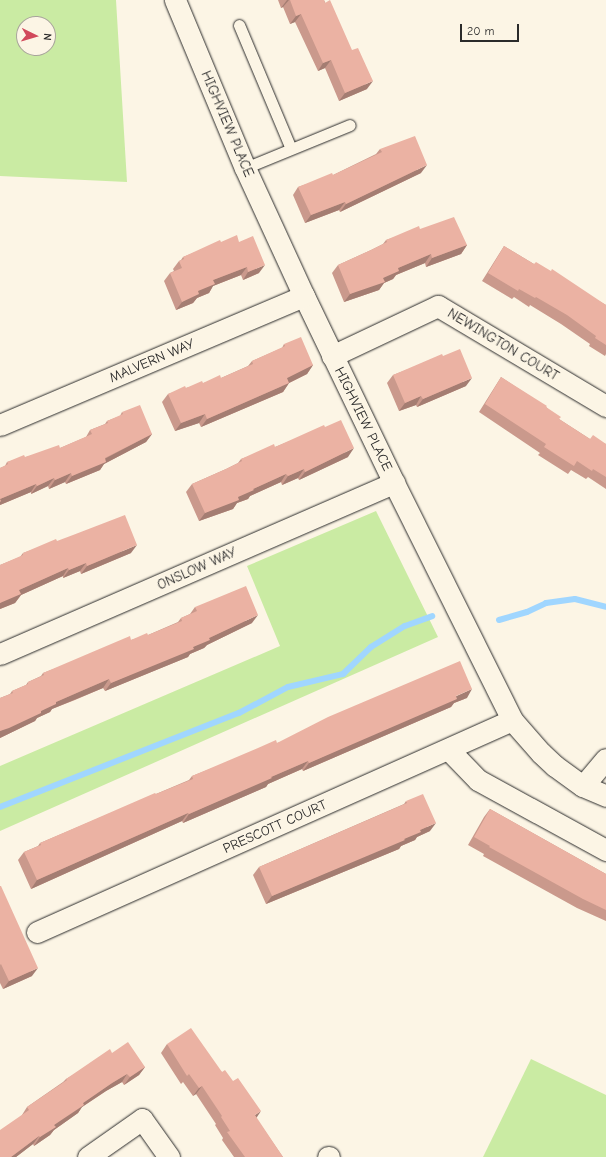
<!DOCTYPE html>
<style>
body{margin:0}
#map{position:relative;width:606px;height:1157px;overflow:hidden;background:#fcf5e5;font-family:"Comic Neue",sans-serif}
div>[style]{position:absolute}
.green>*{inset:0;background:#caeba3}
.stream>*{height:6px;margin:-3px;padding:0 3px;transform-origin:3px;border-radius:3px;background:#a0d6ff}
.roads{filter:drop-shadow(0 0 1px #2b2b2b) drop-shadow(0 0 1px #2b2b2b)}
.service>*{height:11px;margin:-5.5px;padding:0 5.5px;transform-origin:5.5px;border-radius:5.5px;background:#fcf5e5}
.minor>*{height:21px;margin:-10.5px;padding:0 10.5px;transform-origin:10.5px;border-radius:10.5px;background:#fcf5e5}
.wall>*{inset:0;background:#ca998c}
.shaded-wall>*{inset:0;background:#a47d72}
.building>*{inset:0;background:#ebb2a3}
span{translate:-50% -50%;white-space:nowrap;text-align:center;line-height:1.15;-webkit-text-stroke:3px #fcf5e5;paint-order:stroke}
.street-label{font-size:14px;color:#2b2b2b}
.north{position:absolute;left:16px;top:16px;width:40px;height:40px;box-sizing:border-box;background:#fcf5e5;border:1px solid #a8a49b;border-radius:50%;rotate:95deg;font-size:11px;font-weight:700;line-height:16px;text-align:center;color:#2b2b2b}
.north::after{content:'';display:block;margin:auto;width:14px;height:18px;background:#d1495b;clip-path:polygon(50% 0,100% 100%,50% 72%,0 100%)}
.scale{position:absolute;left:460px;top:24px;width:59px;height:18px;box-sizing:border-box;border:2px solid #2b2b2b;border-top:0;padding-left:5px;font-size:12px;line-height:14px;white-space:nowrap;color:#2b2b2b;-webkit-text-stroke:3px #fcf5e5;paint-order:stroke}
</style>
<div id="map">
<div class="green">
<div style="clip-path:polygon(evenodd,0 0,116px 0,127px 182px,0 176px,0 0,24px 24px,48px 24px,48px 48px,24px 48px,24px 24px)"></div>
<div style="clip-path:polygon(376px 511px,438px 637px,0 831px,0 766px,280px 646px,247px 566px)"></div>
<div style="clip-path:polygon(531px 1059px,606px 1095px,606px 1157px,483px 1157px)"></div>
</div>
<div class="stream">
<div style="left:499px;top:620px;width:29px;rotate:-16deg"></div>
<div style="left:527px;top:612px;width:21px;rotate:-25deg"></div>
<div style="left:546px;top:603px;width:29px;rotate:-8deg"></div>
<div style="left:575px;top:599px;width:32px;rotate:14deg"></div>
<div style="left:0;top:807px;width:257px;rotate:-21.5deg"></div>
<div style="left:239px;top:713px;width:55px;rotate:-28deg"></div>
<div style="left:288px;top:687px;width:57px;rotate:-13.3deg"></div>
<div style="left:343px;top:674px;width:39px;rotate:-44deg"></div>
<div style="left:371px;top:647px;width:40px;rotate:-32deg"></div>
<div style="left:405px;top:626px;width:29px;rotate:-20deg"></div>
</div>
<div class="roads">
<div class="service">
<div style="left:239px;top:25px;width:134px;rotate:67.2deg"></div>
<div style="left:245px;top:168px;width:113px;rotate:-22.3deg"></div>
</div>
<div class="minor">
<div style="left:175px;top:0;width:182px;rotate:67.4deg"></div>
<div style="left:245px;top:168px;width:141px;rotate:65.3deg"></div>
<div style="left:304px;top:296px;width:208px;rotate:64.3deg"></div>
<div style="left:394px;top:483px;width:265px;rotate:63.5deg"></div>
<div style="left:512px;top:720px;width:44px;rotate:48.7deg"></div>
<div style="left:541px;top:753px;width:19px;rotate:43deg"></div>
<div style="left:555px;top:766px;width:34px;rotate:36deg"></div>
<div style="left:583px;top:786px;width:25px;rotate:23deg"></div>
<div style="left:332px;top:356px;width:117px;rotate:-25.3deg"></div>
<div style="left:438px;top:306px;width:196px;rotate:30.8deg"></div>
<div style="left:0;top:425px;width:330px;rotate:-23deg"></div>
<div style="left:0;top:654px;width:430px;rotate:-23.5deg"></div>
<div style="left:449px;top:750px;width:42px;rotate:46deg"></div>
<div style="left:478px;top:780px;width:146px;rotate:28.7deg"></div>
<div style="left:583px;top:786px;width:35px;rotate:-50deg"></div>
<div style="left:37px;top:932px;width:520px;rotate:-24.05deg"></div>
<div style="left:88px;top:1157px;width:66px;rotate:-35.1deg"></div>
<div style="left:142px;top:1119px;width:47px;rotate:54.6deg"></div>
<div style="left:328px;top:1157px;width:1px"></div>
</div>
</div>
<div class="wall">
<div style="clip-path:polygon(278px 0,324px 0,367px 89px,339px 101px,325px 68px,318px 71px,295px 22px,290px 24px,283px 7px,281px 8px)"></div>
<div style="clip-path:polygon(380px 149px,421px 173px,340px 212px,339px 210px,305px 223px,293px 195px,298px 187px,333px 175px,376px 154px)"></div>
<div style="clip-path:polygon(420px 229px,467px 245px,461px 254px,426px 267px,425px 263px,396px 275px,393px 279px,384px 283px,379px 290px,344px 302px,332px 273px,338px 265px,371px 250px,383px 244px,386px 240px)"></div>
<div style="clip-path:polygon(221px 242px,239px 242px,259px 273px,243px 280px,241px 275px,213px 286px,209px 293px,197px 298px,193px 303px,176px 310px,164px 281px,170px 273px,174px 271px,173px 269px,179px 261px,181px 260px,183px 257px)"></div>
<div style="clip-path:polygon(504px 246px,534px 264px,606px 305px,606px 354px,605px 356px,589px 346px,590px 344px,561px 324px,530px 305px,529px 307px,514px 297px,512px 299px,482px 281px)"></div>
<div style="clip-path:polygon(284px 344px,313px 365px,307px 374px,289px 383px,283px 392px,201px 427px,199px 423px,175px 431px,162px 402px,168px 394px,186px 388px,221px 378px,248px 366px,252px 361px,282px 348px)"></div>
<div style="clip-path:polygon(443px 356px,466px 386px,417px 407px,416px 405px,399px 411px,387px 383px,393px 375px)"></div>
<div style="clip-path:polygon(501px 377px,546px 407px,559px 419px,590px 439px,606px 444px,606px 489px,588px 477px,586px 479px,571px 470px,568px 474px,538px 455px,540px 453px,479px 412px)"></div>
<div style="clip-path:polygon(122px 412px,152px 434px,146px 442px,104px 464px,100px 470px,66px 484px,65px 482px,49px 489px,48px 486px,31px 494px,31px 492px,0 505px,0 468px,5px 466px,7px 462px,60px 448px,86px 437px,90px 430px,105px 424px,107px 421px,120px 416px)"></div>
<div style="clip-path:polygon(325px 427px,348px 457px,299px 480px,298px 478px,282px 485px,281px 482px,250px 496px,248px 499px,237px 503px,233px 509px,199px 521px,186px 492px,192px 484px,226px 469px,238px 463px,241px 459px,275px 447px)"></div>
<div style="clip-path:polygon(57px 541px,131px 553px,81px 574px,80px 571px,63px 578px,63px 576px,21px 595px,15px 603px,0 609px,0 565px,20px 557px,23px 553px)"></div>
<div style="clip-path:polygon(195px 607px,252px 623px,207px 645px,204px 648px,190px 654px,188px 657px,105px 691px,103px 688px,75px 700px,52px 709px,50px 712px,37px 718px,35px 721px,0 738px,0 698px,10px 694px,12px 691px,26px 685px,28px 682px,41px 676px,43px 673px,131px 640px,148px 635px,178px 622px,181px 618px,190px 614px)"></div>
<div style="clip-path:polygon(467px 698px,454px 703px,451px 707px,303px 771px,302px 769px,268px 784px,266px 787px,183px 823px,182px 821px,31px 889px,18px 860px,24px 852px,38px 846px,40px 843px,189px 780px,192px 776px,277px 743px)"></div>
<div style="clip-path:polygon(406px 801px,430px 831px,417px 837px,415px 840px,401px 846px,399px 849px,266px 904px,253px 875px,259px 867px,404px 804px)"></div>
<div style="clip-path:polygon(490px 809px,606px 874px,606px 921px,577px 908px,483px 856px,484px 854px,468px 845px,484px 817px)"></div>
<div style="clip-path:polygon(0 886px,32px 976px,3px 989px,0 983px)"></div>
<div style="clip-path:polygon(167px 1044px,222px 1072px,256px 1118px,283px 1157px,234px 1157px,222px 1140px,223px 1138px,215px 1125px,216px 1124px,196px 1094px,193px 1096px,183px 1082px,181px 1084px,161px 1053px)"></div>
<div style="clip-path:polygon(112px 1053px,145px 1067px,139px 1075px,124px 1085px,122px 1082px,106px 1091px,82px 1107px,78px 1113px,54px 1130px,50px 1135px,34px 1146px,33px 1144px,16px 1157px,0 1157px,22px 1115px,27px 1107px,63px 1082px,66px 1079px)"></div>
</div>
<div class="shaded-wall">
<div style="clip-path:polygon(287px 0,289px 0,283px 7px,281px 8px)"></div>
<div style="clip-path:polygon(301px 14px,295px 22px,290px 24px,296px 16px)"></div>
<div style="clip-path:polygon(331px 60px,325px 68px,318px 71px,323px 63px)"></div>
<div style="clip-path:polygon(373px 81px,367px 89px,339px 101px,345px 93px)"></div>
<div style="clip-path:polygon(427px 165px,421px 173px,340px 212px,346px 204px)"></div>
<div style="clip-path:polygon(345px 202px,339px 210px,305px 223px,311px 215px)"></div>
<div style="clip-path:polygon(467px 245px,461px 254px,426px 267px,432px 258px)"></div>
<div style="clip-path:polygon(431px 254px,425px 263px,396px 275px,393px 279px,384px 283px,379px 290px,344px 302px,350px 294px,383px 278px,398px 268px)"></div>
<div style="clip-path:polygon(265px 265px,259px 273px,243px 280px,248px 272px)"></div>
<div style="clip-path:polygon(247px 267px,241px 275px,213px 286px,209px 293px,197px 298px,193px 303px,176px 310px,182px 302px,213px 280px)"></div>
<div style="clip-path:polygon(313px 365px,307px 374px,281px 387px,287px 378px)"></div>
<div style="clip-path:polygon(472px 378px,466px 386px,417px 407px,423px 399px)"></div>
<div style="clip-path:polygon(289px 383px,283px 392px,201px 427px,207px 419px)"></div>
<div style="clip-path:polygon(421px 396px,416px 405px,399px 411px,405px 403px)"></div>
<div style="clip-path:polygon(205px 414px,199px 423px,175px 431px,181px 423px)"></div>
<div style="clip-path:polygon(152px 434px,146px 442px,104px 464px,100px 470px,66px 484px,72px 476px)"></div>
<div style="clip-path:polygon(354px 448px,348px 457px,299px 480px,305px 472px)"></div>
<div style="clip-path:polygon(304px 469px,298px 478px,282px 485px,288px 476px)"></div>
<div style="clip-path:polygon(71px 473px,65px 482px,49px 489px,55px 480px)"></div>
<div style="clip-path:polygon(286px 474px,281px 482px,250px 496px,248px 499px,237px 503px,233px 509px,199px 521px,205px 513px,253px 489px)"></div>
<div style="clip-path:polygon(54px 478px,48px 486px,31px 494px,37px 486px)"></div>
<div style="clip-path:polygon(36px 484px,31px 492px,0 505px,0 499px)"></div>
<div style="clip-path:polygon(137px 545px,131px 553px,81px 574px,87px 566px)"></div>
<div style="clip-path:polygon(86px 563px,80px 571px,63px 578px,69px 570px)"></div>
<div style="clip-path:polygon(68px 568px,63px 576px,21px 595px,15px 603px,0 609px,0 603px,19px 590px)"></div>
<div style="clip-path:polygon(258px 615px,252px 623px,207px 645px,204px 648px,190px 654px,188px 657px,105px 691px,111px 683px,193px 647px,209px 638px)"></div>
<div style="clip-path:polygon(109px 679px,103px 688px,52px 709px,50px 712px,37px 718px,35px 721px,0 738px,0 731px,41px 711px,56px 702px)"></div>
<div style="clip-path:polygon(472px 689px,467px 698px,454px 703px,451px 707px,303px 771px,309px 763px)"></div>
<div style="clip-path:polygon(308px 761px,302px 769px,268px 784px,266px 787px,183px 823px,189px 814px,271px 777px)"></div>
<div style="clip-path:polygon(188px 813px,182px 821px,31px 889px,37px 880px)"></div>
<div style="clip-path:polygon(436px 823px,430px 831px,417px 837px,415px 840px,401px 846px,399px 849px,266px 904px,272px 896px,404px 839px,420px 830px)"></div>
<div style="clip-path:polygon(38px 968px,32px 976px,3px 989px,9px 981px)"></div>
<div style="clip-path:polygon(145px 1067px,139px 1075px,124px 1085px,130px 1077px)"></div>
<div style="clip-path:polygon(127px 1074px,122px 1082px,106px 1091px,82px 1107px,78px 1113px,54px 1130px,50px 1135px,34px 1146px,40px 1137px,54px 1125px,83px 1103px,112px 1083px)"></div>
<div style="clip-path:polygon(202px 1086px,196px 1094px,193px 1096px,199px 1088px)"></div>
<div style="clip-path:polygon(261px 1111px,255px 1120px,255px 1115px)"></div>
<div style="clip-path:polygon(39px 1136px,33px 1144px,16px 1157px,11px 1157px)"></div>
</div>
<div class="building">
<div style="clip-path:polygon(290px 0,324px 0,325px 3px,330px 0,352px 50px,358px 48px,373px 81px,345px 93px,331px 60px,323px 63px,301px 14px,296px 16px)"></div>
<div style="clip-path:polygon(415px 136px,427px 165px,346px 204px,345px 202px,311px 215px,298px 187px,332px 173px,333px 175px,382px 152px,380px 149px)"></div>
<div style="clip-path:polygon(454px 217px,467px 245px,432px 258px,431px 254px,398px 268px,399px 271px,383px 278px,385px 282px,350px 294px,338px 265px,371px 250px,387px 242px,386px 240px,419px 226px,420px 229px)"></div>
<div style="clip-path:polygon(237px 235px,239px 242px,253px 236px,265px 265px,248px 272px,247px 267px,213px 280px,215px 284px,198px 291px,199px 294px,182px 302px,170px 273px,182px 268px,179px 261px,184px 259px,183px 257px,220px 240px,221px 242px)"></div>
<div style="clip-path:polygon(504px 246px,534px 264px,536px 262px,551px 271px,552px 269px,606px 305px,606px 345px,595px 338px,596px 336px,567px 315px,536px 297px,535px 298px,519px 289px,518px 291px,488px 273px)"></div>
<div style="clip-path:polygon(301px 337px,313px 365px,287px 378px,289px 383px,207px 419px,205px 414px,181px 423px,168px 394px,185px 386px,186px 388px,202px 381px,203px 383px,220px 375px,221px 378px,253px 364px,252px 361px,285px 346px,284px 344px)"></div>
<div style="clip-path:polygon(460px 349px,472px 378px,423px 399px,421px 396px,405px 403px,393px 375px,442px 354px,443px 356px)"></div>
<div style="clip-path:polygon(501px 377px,547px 406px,546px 407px,561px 417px,559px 419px,590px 439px,593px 435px,606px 444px,606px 477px,593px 469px,592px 471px,577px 461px,574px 466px,544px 447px,546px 444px,485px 404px)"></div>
<div style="clip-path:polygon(140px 405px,152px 434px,105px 458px,106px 462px,72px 476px,71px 473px,55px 480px,54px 478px,37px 486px,36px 484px,0 499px,1px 501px,0 502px,0 468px,8px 464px,7px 462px,24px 455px,25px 457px,59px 445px,60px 448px,92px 434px,90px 430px,108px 423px,107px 421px,123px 414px,122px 412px)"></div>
<div style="clip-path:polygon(341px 420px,354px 448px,305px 472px,304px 469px,288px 476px,286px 474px,253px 489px,254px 490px,238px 497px,239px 500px,205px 513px,192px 484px,226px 469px,242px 461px,241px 459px,274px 444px,275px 447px,324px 425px,325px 427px)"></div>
<div style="clip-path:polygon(125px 515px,137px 545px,87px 566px,86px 563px,69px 570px,68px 568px,19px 590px,21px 594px,0 603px,0 565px,23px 555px,23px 553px,56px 539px,57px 541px,73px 535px)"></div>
<div style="clip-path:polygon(246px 586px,258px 615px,209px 638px,210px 640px,193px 647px,194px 649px,111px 683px,109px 679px,81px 691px,56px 702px,56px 704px,41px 711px,41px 713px,9px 728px,0 731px,0 698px,13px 693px,12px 691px,28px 684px,28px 682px,44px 675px,43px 673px,97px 650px,130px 636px,131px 640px,147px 633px,148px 635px,182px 621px,181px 618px,197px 611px,195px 607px)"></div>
<div style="clip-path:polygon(460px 661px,472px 689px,456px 696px,457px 699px,309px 763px,308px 761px,271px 777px,272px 778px,189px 814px,188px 813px,37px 880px,24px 852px,41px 845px,40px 843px,155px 793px,156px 794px,193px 779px,192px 776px,258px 748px,276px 740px,277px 743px,328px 717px)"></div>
<div style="clip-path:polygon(423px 794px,436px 823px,420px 830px,421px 832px,404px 839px,405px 840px,272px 896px,259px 867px,407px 803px,406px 801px)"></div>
<div style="clip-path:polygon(490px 809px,606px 874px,606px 910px,583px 899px,489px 847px,490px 846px,474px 837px)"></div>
<div style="clip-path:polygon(0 886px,1px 886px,38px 968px,9px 981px,1px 964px,0 965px)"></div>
<div style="clip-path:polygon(191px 1028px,222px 1072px,225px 1070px,233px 1081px,238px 1078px,261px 1111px,255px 1115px,283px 1157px,245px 1157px,227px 1132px,230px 1131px,221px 1117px,222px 1116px,202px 1086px,199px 1088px,189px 1074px,187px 1076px,167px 1044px)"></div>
<div style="clip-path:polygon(128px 1042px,145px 1067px,130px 1077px,127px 1074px,112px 1083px,83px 1103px,84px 1105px,54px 1125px,56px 1127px,40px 1137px,39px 1136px,11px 1157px,0 1157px,0 1130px,29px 1110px,27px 1107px,67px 1080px,66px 1079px,110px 1049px,112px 1053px)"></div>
</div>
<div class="street-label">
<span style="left:227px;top:124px;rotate:67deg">HIGHVIEW PLACE</span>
<span style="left:503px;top:345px;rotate:31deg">NEWINGTON COURT</span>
<span style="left:152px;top:361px;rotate:-23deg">MALVERN WAY</span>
<span style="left:363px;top:419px;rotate:64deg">HIGHVIEW PLACE</span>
<span style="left:197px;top:569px;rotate:-24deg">ONSLOW WAY</span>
<span style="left:275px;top:827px;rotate:-24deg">PRESCOTT COURT</span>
</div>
<div class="north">N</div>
<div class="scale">20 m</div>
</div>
